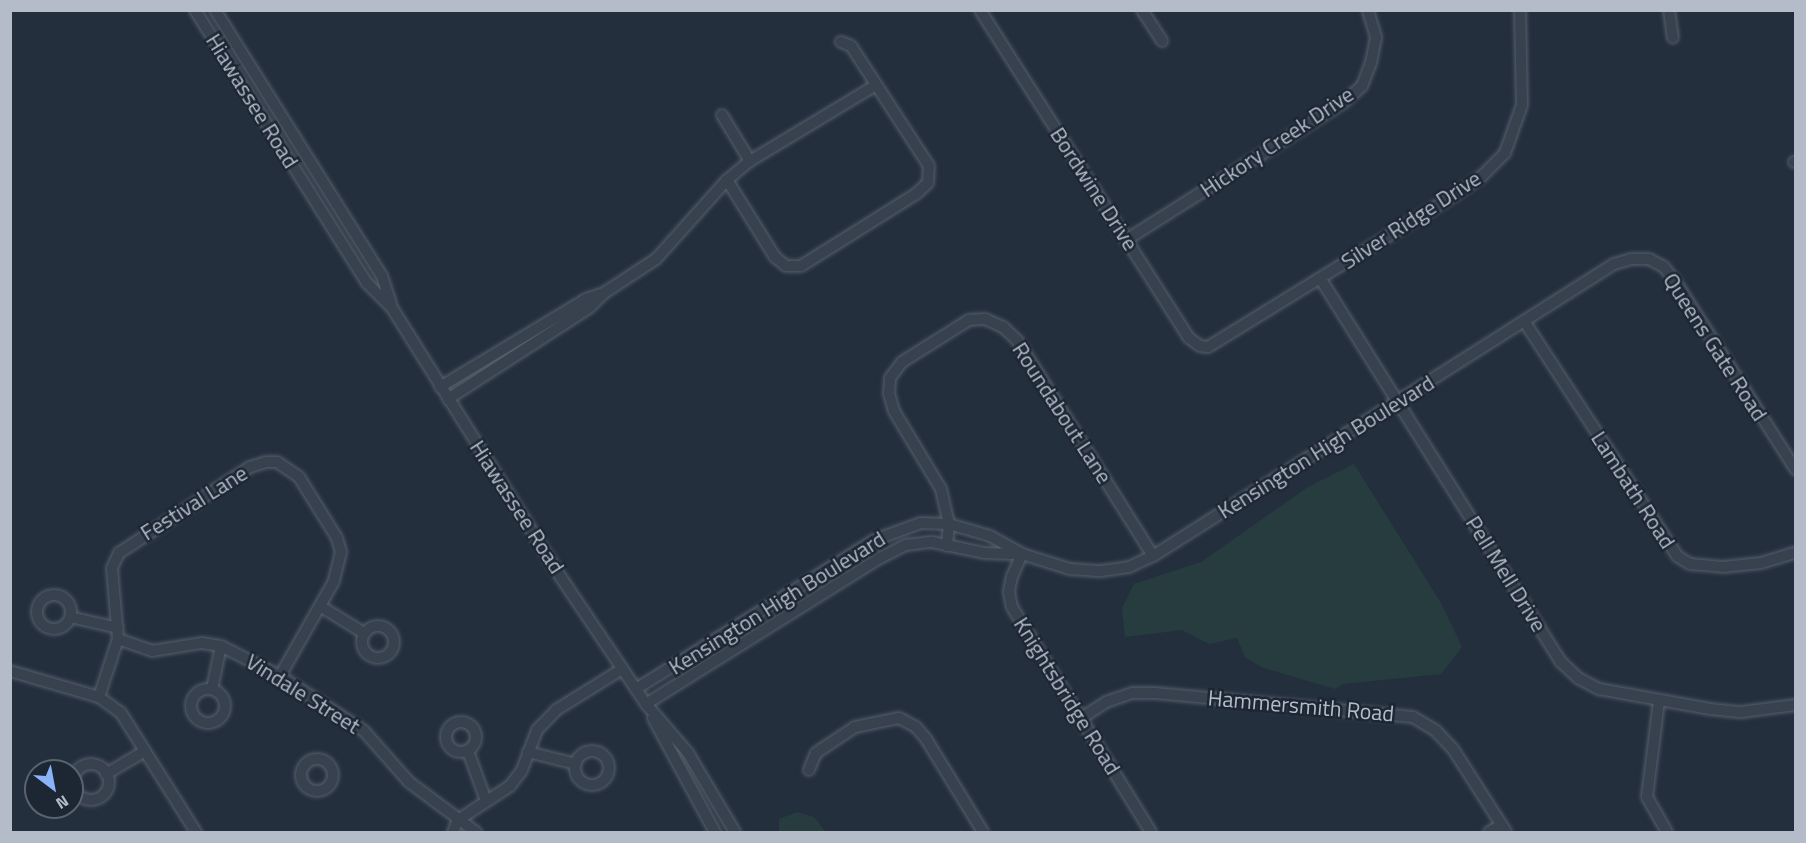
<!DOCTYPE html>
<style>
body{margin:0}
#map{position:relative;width:1806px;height:843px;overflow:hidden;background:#242f3e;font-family:"Titillium Web",sans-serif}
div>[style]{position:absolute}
.green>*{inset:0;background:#263c3f}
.roads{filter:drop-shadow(0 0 2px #565f6c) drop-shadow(0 0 2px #565f6c)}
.minor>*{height:10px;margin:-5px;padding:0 5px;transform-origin:5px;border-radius:5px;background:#38414e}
.minor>.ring{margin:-5px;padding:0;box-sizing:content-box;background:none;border:10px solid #38414e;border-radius:50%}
span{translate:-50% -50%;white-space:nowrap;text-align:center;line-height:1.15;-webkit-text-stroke:5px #1d2633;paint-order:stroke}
.street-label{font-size:22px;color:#b4bcc9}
.frame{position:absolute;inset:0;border:12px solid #b4bcc9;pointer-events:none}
.north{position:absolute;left:24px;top:759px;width:60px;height:60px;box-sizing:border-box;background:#1d2633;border:2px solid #59626f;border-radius:50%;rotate:148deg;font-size:16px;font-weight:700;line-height:24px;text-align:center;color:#b4bcc9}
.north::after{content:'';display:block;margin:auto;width:21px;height:27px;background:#8ab4f8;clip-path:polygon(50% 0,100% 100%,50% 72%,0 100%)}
</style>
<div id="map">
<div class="green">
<div style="clip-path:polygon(1354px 464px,1441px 603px,1462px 647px,1441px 674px,1343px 684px,1335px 689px,1261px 667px,1245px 657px,1237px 638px,1209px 644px,1182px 630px,1125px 637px,1122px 608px,1134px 584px,1201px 562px,1308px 487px)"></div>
<div style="clip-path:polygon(797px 812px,814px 817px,826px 832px,779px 832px,779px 819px)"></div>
</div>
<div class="roads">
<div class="minor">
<div style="left:195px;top:10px;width:323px;rotate:57.8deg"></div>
<div style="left:367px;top:283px;width:35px;rotate:45deg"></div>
<div style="left:392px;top:308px;width:320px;rotate:57.9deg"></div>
<div style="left:562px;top:579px;width:151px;rotate:56.1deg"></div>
<div style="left:646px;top:704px;width:65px;rotate:49.4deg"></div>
<div style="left:688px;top:753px;width:92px;rotate:59.3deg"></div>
<div style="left:215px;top:10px;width:314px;rotate:57.9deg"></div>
<div style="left:382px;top:276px;width:29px;rotate:72deg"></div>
<div style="left:980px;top:10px;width:389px;rotate:57.5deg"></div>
<div style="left:1189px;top:338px;width:14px;rotate:36deg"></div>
<div style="left:1200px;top:346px;width:8px;rotate:7deg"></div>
<div style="left:1208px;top:347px;width:290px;rotate:-31.6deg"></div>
<div style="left:1455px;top:195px;width:32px;rotate:-35deg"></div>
<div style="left:1481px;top:177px;width:34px;rotate:-45deg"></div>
<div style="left:1505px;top:153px;width:51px;rotate:-70.5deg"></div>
<div style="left:1522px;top:105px;width:95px;rotate:-91.2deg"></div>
<div style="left:1142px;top:10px;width:37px;rotate:57deg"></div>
<div style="left:1669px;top:10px;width:28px;rotate:82deg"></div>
<div style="left:722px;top:115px;width:54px;rotate:58.7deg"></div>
<div style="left:1794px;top:162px;width:2px"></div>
<div style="left:727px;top:180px;width:91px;rotate:58.1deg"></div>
<div style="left:775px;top:257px;width:14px;rotate:39deg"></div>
<div style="left:786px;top:266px;width:15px"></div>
<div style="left:801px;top:266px;width:136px;rotate:-32.1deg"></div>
<div style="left:916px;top:194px;width:16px;rotate:-43deg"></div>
<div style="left:928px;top:183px;width:17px;rotate:-87deg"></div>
<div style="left:929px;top:166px;width:143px;rotate:-123deg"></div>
<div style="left:851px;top:46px;width:11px;rotate:-158deg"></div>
<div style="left:1126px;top:240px;width:258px;rotate:-32.3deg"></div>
<div style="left:1344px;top:102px;width:24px;rotate:-42deg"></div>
<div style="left:1362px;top:86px;width:25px;rotate:-69deg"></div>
<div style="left:1371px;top:63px;width:26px;rotate:-79deg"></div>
<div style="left:1376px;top:37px;width:28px;rotate:-107deg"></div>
<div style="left:1320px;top:278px;width:453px;rotate:57.9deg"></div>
<div style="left:1561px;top:662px;width:23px;rotate:43deg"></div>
<div style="left:1578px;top:678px;width:24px;rotate:28deg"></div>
<div style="left:1599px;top:689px;width:113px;rotate:10.2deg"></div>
<div style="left:1710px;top:709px;width:31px;rotate:6deg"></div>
<div style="left:1741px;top:712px;width:55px;rotate:-7.3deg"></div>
<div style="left:1524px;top:321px;width:280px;rotate:56.9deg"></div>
<div style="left:1677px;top:556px;width:15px;rotate:32deg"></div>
<div style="left:1690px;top:564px;width:33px;rotate:5deg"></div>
<div style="left:1723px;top:567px;width:38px;rotate:-6deg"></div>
<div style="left:1761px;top:563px;width:37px;rotate:-17deg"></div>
<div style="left:440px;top:387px;width:170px;rotate:-31.1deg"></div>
<div style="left:586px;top:299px;width:16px;rotate:-18deg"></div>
<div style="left:448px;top:399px;width:169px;rotate:-32.9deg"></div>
<div style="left:590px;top:307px;width:20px;rotate:-45deg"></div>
<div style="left:604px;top:293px;width:62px;rotate:-33.2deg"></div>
<div style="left:656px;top:259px;width:106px;rotate:-48.1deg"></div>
<div style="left:727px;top:180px;width:30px;rotate:-40deg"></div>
<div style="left:750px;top:161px;width:147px;rotate:-31.1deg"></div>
<div style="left:947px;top:546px;width:22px;rotate:-85deg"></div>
<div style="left:949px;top:524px;width:36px;rotate:-103deg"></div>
<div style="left:941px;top:489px;width:91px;rotate:-121.1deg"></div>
<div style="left:894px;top:411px;width:18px;rotate:-106deg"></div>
<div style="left:889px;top:394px;width:16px;rotate:-86deg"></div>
<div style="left:890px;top:378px;width:20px;rotate:-53deg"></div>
<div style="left:902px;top:362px;width:79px;rotate:-32.1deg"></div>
<div style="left:969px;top:320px;width:16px;rotate:-4deg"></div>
<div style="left:985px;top:319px;width:20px;rotate:24deg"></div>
<div style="left:1003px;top:327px;width:19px;rotate:43deg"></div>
<div style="left:1017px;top:340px;width:255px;rotate:57.8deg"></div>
<div style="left:1022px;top:554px;width:24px;rotate:114deg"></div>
<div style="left:1012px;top:576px;width:16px;rotate:101deg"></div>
<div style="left:1009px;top:592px;width:15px;rotate:79deg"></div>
<div style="left:1012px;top:607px;width:264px;rotate:58.3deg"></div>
<div class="ring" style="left:37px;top:595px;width:24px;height:24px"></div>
<div style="left:320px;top:606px;width:52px;rotate:31.5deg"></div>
<div style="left:70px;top:617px;width:49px;rotate:12.9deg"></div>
<div class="ring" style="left:362px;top:626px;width:22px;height:22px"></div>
<div style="left:118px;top:639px;width:36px;rotate:19deg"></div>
<div style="left:152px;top:651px;width:51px;rotate:-9.1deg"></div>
<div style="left:202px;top:643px;width:19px;rotate:9deg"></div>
<div style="left:221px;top:646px;width:66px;rotate:27deg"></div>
<div style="left:280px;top:676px;width:100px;rotate:33.2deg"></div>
<div style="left:364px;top:731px;width:68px;rotate:48.6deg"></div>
<div style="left:409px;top:782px;width:84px;rotate:36.7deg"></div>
<div style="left:10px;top:671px;width:93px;rotate:16.3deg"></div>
<div style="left:99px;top:697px;width:27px;rotate:36deg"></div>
<div style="left:121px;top:713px;width:141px;rotate:57.8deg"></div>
<div style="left:212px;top:689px;width:44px;rotate:-78.2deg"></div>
<div style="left:636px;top:689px;width:281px;rotate:-32deg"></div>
<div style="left:874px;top:540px;width:50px;rotate:-19.9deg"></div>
<div style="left:921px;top:523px;width:28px;rotate:2deg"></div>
<div style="left:949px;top:524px;width:43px;rotate:16.3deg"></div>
<div style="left:990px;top:536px;width:37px;rotate:29deg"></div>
<div style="left:1022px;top:554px;width:50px;rotate:17.4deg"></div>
<div style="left:1070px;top:569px;width:31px;rotate:4deg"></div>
<div style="left:1101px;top:571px;width:28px;rotate:-8deg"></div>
<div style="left:1129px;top:567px;width:26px;rotate:-25deg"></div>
<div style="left:1153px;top:556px;width:546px;rotate:-32.35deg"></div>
<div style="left:1614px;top:264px;width:18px;rotate:-16deg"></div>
<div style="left:1631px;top:259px;width:18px"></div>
<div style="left:1649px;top:259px;width:17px;rotate:28deg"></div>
<div style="left:1664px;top:267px;width:18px;rotate:52deg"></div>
<div style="left:1675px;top:281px;width:224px;rotate:57.4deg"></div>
<div class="ring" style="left:191px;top:689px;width:24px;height:24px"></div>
<div style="left:99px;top:697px;width:61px;rotate:-71.9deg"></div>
<div style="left:118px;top:639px;width:71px;rotate:-94.8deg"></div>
<div style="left:112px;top:568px;width:17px;rotate:-65deg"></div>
<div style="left:119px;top:553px;width:157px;rotate:-33.3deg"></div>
<div style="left:250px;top:467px;width:17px;rotate:-17deg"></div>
<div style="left:266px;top:462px;width:11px"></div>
<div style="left:277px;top:462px;width:27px;rotate:34deg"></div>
<div style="left:299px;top:477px;width:72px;rotate:58.1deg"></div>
<div style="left:337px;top:538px;width:15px;rotate:74deg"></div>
<div style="left:341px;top:552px;width:30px;rotate:104deg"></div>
<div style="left:334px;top:581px;width:109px;rotate:119.6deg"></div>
<div style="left:1659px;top:701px;width:97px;rotate:97.1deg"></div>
<div style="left:1647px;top:797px;width:40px;rotate:60.3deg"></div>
<div style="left:646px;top:704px;width:276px;rotate:-32deg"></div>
<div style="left:880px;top:558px;width:29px;rotate:-27deg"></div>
<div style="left:906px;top:545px;width:26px;rotate:-7deg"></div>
<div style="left:932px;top:542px;width:53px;rotate:11.9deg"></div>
<div style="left:984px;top:553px;width:35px;rotate:2deg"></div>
<div style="left:653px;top:718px;width:130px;rotate:61.5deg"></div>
<div style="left:1080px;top:719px;width:31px;rotate:-33deg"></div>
<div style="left:1106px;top:702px;width:28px;rotate:-19deg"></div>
<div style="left:1132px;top:693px;width:23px"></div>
<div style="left:1155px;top:693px;width:259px;rotate:5.3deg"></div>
<div style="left:1413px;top:717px;width:27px;rotate:31deg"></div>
<div style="left:1436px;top:731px;width:25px;rotate:47deg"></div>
<div style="left:1453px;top:749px;width:98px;rotate:57.4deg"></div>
<div class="ring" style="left:446px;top:722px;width:20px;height:20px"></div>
<div style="left:468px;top:751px;width:50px;rotate:70.1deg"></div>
<div class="ring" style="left:575px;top:751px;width:24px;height:24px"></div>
<div style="left:528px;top:752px;width:49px;rotate:14deg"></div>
<div class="ring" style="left:301px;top:759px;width:22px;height:22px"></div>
<div class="ring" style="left:73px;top:764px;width:26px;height:26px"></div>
<div style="left:809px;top:770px;width:18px;rotate:-68deg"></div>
<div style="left:816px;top:753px;width:47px;rotate:-33.7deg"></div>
<div style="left:855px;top:727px;width:45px;rotate:-11.6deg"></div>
<div style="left:899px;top:718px;width:19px;rotate:28deg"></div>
<div style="left:916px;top:727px;width:16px;rotate:50deg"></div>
<div style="left:926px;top:739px;width:109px;rotate:58.5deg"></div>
<div style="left:106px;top:774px;width:45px;rotate:-30.5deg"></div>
<div style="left:453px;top:832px;width:13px;rotate:-67deg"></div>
<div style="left:458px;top:820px;width:62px;rotate:-33.2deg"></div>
<div style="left:510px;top:786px;width:20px;rotate:-53deg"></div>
<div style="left:522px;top:770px;width:43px;rotate:-69.4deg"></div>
<div style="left:537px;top:730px;width:28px;rotate:-46deg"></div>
<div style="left:556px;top:710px;width:78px;rotate:-31.8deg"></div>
<div style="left:1489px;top:832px;width:14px;rotate:-30deg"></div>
</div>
</div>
<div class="street-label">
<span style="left:252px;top:101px;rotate:58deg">Hiawassee Road</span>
<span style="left:1277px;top:142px;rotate:-34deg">Hickory Creek Drive</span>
<span style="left:1094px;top:189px;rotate:57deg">Bordwine Drive</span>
<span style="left:1411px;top:220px;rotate:-33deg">Silver Ridge Drive</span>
<span style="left:1715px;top:347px;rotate:57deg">Queens Gate Road</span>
<span style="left:1062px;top:413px;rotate:57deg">Roundabout Lane</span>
<span style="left:1326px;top:447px;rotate:-32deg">Kensington High Boulevard</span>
<span style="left:1633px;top:490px;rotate:57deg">Lambath Road</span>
<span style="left:194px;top:503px;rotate:-32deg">Festival Lane</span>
<span style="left:517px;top:507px;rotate:57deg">Hiawassee Road</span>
<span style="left:1506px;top:574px;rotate:58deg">Pell Mell Drive</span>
<span style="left:777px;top:603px;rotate:-32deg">Kensington High Boulevard</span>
<span style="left:303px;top:694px;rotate:32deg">Vindale Street</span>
<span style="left:1067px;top:696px;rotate:58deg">Knightsbridge Road</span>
<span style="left:1301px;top:706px;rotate:5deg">Hammersmith Road</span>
</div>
<div class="frame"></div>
<div class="north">N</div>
</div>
